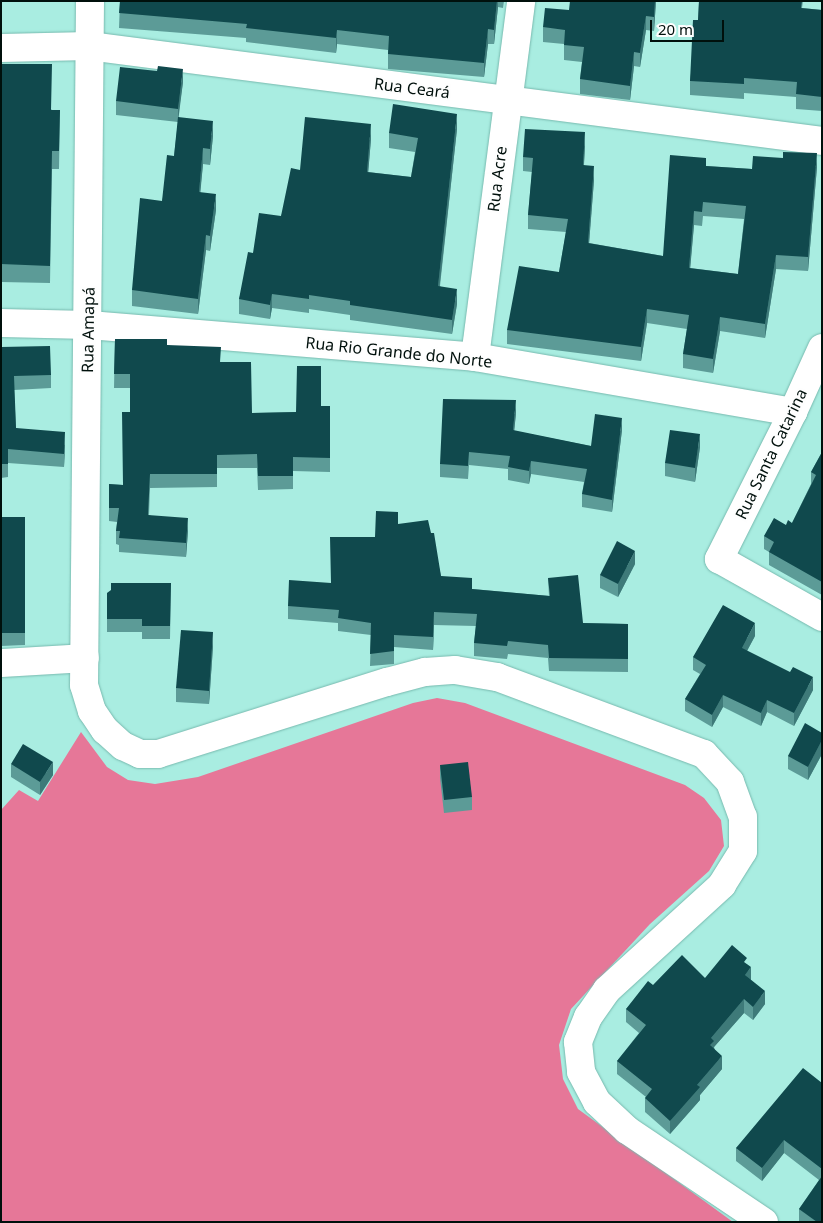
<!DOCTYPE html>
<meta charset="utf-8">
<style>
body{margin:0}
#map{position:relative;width:823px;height:1223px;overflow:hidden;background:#a9ede1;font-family:"Noto Sans",sans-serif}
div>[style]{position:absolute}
.forest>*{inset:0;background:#e67798}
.roads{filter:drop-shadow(0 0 1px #77b9ae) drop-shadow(0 0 1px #77b9ae)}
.minor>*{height:28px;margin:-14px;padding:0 14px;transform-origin:14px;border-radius:14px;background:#fff}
.tertiary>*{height:28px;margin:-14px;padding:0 14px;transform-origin:14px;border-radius:14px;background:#fff}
.wall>*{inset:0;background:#5c9b97}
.shaded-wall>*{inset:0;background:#3e7a79}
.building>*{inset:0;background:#10494d}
span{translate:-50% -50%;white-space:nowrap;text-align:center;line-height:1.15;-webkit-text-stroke:5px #fefefe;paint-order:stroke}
.street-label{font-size:16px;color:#00100c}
.frame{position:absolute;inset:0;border:2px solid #00100c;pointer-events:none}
.scale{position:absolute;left:650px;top:20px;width:74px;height:22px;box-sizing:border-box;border:2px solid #00100c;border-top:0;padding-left:6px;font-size:15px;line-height:18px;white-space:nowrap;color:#00100c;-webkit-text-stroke:4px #fefefe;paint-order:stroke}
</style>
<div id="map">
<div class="forest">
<div style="clip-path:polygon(437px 698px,465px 703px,685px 785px,704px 798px,721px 820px,724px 846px,709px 871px,650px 924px,571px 1009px,559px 1045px,563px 1079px,578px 1109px,733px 1222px,1px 1222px,1px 810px,19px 790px,38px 801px,81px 732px,107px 767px,128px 780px,155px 784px,198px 777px,413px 703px)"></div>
</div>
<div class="roads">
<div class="minor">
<div style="left:1px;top:48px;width:88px;rotate:-1.3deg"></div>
<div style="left:89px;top:46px;width:739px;rotate:7.38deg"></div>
<div style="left:1px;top:323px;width:88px;rotate:1.3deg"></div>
<div style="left:89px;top:325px;width:387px;rotate:4.7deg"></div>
<div style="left:475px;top:357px;width:323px;rotate:9.8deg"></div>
<div style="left:822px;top:348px;width:70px;rotate:114.4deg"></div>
<div style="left:793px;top:412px;width:165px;rotate:116.7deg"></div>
<div style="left:719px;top:559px;width:118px;rotate:29.4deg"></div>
<div style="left:475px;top:357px;width:359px;rotate:-82.6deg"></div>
</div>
<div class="tertiary">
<div style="left:90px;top:1px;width:684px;rotate:90.5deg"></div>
<div style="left:84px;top:685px;width:27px;rotate:73deg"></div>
<div style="left:92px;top:711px;width:23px;rotate:56deg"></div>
<div style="left:105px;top:730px;width:24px;rotate:42deg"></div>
<div style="left:123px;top:746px;width:19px;rotate:25deg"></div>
<div style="left:140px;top:754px;width:18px"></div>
<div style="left:158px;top:754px;width:240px;rotate:-17.5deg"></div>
<div style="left:387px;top:682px;width:39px;rotate:-15deg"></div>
<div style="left:425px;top:672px;width:30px;rotate:-4deg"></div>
<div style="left:455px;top:670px;width:43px;rotate:9.5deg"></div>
<div style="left:497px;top:677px;width:221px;rotate:20.4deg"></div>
<div style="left:704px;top:754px;width:38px;rotate:47deg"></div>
<div style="left:730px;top:782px;width:37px;rotate:70deg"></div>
<div style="left:743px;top:817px;width:34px;rotate:90deg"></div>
<div style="left:743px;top:851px;width:40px;rotate:122deg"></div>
<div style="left:722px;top:885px;width:156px;rotate:137.6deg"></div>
<div style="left:607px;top:990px;width:33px;rotate:125deg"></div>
<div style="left:588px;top:1017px;width:27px;rotate:112deg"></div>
<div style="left:578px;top:1042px;width:30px;rotate:84deg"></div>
<div style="left:581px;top:1072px;width:34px;rotate:62deg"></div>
<div style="left:597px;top:1102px;width:41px;rotate:43deg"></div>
<div style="left:627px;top:1130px;width:165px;rotate:33.9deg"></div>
<div style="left:1px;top:663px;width:84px;rotate:-3.4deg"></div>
</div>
</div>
<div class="wall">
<div style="clip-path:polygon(120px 1px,504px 1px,503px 8px,498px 7px,494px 44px,488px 44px,484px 77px,388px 69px,388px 50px,337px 44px,336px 53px,246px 42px,246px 38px,119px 28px)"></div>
<div style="clip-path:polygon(656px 1px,654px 31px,646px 30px,640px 67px,634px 66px,630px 100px,580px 94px,580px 79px,582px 62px,564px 60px,564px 44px,543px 42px,543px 27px,569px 10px)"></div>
<div style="clip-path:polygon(699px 1px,803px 1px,802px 8px,822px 10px,822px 111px,796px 109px,796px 97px,744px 93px,744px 99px,690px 95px,690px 81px,698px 20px)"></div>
<div style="clip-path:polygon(1px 64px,52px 110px,60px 110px,59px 169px,52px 169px,50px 283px,1px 282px)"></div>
<div style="clip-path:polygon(183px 82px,178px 117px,213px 136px,210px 165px,203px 164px,200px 192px,216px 210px,210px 251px,206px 250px,198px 314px,132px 306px,132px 290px,162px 201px,174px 156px,178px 122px,116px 115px,116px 101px)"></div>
<div style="clip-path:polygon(457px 129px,440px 286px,457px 304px,452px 334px,350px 320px,350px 315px,309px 309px,309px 313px,272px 308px,270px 319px,239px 314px,239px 299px,253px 253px,281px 216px,300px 170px,371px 139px,368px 172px,411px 177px,415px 152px,389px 148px,389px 133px)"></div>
<div style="clip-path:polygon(evenodd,585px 146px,584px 165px,594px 180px,589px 243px,663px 256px,706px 166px,752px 169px,817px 167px,808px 271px,776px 269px,765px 338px,720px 331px,713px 373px,683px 368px,683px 354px,687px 329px,647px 323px,641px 361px,507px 344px,507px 330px,559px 272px,566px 232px,528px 229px,528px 215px,532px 172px,523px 171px,523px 157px,585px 146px,703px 216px,744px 219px,738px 274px,690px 268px,694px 225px,702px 226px,703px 216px)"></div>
<div style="clip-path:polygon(115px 339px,167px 345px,221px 362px,252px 413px,296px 412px,321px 406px,330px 406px,330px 472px,293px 471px,293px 489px,258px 490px,257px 468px,217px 468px,217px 487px,150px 488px,149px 515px,188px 531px,186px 557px,119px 552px,119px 545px,116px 544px,116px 531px,117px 522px,109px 521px,109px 484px,123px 485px,130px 412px,130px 388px,114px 388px)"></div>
<div style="clip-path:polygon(1px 347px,51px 375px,51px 388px,14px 390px,16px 428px,65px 445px,64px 467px,8px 463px,8px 477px,1px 478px)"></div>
<div style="clip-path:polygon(516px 413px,514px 431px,591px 446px,622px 430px,612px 512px,582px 507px,582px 494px,584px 482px,531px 474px,529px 484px,508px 480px,508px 469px,469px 465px,468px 479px,440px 477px,440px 464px)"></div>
<div style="clip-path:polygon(700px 447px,695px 482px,665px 476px,665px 463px)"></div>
<div style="clip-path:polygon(822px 452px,822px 595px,769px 565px,769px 552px,764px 549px,764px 536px,786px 525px,792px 523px,811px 484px,811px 472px)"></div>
<div style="clip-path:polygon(1px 517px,25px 517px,25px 645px,1px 646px)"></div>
<div style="clip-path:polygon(398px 524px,431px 533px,441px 576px,472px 589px,549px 596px,548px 578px,583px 623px,628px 624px,628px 672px,549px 671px,548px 658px,508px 654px,507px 659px,474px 656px,474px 643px,476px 626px,434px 625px,433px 650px,394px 647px,394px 664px,370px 666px,371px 635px,338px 631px,338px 623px,288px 619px,288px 606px,331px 583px,375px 537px)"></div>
<div style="clip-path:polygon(635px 564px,618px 597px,600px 588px,600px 575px)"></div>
<div style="clip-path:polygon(171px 583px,170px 639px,142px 639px,142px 632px,107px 632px,107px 593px)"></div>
<div style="clip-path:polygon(755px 636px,747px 651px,813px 690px,794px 726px,767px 712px,761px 726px,723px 707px,712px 727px,685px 711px,685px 699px,700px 674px,693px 670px,693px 657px)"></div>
<div style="clip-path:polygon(213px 646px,209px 704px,176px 702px,176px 688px)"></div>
<div style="clip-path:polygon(822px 733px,822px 754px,808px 780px,788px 769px,788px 756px)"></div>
<div style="clip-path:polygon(11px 764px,53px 775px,40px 795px,11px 777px)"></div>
<div style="clip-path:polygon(440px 765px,472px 797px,472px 810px,444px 813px,440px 778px)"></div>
<div style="clip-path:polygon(747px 964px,751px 980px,765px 1004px,753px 1020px,744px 1013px,714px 1047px,722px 1069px,700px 1095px,700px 1100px,670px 1134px,645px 1112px,645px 1098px,646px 1097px,617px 1074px,617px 1061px,639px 1033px,626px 1022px,626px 1009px,653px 985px,705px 978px)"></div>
<div style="clip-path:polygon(822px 1083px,822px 1222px,799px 1222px,799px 1209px,819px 1180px,784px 1153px,762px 1181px,736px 1161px,736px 1148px)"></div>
</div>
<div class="shaded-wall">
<div style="clip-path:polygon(497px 1px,498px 1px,498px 7px,494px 44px,494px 30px)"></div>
<div style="clip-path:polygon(655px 1px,656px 1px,654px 31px,654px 17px)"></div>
<div style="clip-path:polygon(646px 16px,646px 30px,640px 67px,640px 53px)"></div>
<div style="clip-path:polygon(488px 29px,488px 44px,484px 77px,484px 63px)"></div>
<div style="clip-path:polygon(337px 30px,337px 44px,336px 53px,336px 38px)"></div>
<div style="clip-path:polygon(634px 52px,634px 66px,630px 100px,630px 86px)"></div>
<div style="clip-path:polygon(183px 69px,183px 82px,178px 122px,178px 109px)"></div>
<div style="clip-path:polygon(457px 114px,457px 129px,438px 300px,438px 286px)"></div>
<div style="clip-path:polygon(213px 121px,213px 136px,210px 165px,210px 149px)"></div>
<div style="clip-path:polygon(371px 124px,371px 139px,367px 187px,367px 172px)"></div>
<div style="clip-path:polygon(585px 132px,585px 146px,583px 179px,583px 165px)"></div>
<div style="clip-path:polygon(203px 148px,203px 164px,199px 207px,199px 192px)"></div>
<div style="clip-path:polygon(817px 153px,817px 167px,808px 271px,808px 257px)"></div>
<div style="clip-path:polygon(594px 166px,594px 180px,588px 257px,588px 243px)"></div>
<div style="clip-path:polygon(216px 194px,216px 210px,210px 251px,210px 236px)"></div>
<div style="clip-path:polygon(694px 211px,694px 225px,689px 282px,689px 268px)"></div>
<div style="clip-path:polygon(206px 235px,206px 250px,198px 314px,198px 299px)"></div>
<div style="clip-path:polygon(776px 255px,776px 269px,765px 338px,765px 324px)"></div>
<div style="clip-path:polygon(457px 289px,457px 304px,452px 334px,452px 320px)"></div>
<div style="clip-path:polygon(272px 294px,272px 308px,270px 319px,270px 305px)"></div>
<div style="clip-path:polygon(647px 309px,647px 323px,641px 361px,641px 347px)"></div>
<div style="clip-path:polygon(720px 317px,720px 331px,713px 373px,713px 359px)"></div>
<div style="clip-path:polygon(516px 400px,516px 413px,513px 443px,513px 430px)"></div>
<div style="clip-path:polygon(622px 418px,622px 430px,612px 512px,612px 500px)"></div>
<div style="clip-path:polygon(65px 432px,65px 445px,64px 467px,64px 454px)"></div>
<div style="clip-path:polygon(700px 434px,700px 447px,695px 482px,695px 468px)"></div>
<div style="clip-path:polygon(531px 461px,531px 474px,529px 484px,529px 471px)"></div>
<div style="clip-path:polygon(188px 518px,188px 531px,186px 557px,186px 543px)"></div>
<div style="clip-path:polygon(635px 551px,635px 564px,618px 597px,618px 584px)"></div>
<div style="clip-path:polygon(434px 612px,434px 625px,433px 650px,433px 637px)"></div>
<div style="clip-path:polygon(755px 623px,755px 636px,742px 660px,742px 648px)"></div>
<div style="clip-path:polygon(213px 632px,213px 646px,209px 704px,209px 691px)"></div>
<div style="clip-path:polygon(813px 677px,813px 690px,794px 726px,794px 713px)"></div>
<div style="clip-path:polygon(723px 695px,723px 707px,712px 727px,712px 715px)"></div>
<div style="clip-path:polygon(767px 700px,767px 712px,761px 726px,761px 713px)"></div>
<div style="clip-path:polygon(822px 740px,822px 754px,808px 780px,808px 767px)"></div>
<div style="clip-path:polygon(53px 762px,53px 775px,40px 795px,40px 782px)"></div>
<div style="clip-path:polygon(751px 967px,751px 980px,745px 975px)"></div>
<div style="clip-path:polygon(765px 991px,765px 1004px,753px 1020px,753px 1007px)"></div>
<div style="clip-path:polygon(744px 999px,744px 1013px,714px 1047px,714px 1054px,710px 1045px,711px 1038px)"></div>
<div style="clip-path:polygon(722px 1056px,722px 1069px,700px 1095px,700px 1100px,670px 1134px,670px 1121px,697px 1085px)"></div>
<div style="clip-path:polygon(784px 1140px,784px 1153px,762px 1181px,762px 1168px)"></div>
</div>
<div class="building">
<div style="clip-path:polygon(120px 1px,497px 1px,494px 30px,488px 29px,484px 63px,388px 54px,389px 36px,337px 30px,336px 38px,246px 28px,247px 24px,119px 13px)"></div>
<div style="clip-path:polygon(570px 1px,655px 1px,654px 17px,646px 16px,640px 53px,634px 52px,630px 86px,580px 79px,584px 47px,564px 45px,565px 30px,543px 27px,545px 8px,569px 10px)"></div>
<div style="clip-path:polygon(699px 1px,802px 1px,801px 8px,822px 10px,822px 97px,796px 94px,797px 82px,744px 78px,744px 84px,690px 81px,693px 20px,698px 20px)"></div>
<div style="clip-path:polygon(1px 64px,52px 64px,51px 110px,60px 110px,59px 151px,52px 151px,50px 266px,1px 264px)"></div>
<div style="clip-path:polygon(158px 66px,183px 69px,178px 109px,116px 101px,120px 67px,157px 71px)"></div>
<div style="clip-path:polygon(393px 104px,457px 114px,438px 286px,457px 289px,452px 320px,350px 305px,350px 301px,309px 295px,309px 299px,272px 294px,270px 305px,239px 299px,248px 252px,253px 253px,259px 213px,281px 216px,291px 168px,300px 170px,305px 117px,371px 124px,367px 172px,411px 177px,418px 138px,389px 133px)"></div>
<div style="clip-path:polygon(178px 117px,213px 121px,210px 149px,203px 148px,199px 192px,216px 194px,210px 236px,206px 235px,198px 299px,132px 290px,140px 198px,162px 201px,167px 155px,174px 156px)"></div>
<div style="clip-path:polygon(evenodd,525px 129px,585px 132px,583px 165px,594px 166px,588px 243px,663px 256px,670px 155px,706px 158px,706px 166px,752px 169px,753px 156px,783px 158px,783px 152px,817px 153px,808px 257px,776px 255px,765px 324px,720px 317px,713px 359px,683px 354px,689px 315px,647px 309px,641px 347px,507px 330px,519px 266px,559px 272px,568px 219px,528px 215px,533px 158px,523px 157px,525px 129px,703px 202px,746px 206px,738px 274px,689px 268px,694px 211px,702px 212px,703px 202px)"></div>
<div style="clip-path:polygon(115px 339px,167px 339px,167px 345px,221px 347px,220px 362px,251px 362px,252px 413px,296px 412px,297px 366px,321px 366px,321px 406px,330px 406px,330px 458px,293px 457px,293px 476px,258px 476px,257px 454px,217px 455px,217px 474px,150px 474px,148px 515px,188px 518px,186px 543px,119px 538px,120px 531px,116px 531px,119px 508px,109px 508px,109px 484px,123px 485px,122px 412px,130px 412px,130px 374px,114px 374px)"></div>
<div style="clip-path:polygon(50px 346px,51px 375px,14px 376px,16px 428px,65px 432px,64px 454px,8px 449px,8px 464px,1px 464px,1px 347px)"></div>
<div style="clip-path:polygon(443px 399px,516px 400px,513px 430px,591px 446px,595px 414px,622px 418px,612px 500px,582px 494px,587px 469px,531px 461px,529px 471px,508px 467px,510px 456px,469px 452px,468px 466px,440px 464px)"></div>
<div style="clip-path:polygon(670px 430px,700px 434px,695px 468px,665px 463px)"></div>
<div style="clip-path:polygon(822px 452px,822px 582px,769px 552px,774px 542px,764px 536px,774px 518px,786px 525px,788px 520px,792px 523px,816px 475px,811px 472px)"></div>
<div style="clip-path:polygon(376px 511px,398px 512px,398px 524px,428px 520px,431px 533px,434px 533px,441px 576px,472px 578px,472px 589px,550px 596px,548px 578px,578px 575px,583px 623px,628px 624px,628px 659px,549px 658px,548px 645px,508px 641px,507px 646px,474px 643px,477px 614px,434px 612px,433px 637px,394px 635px,394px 651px,370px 654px,371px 623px,338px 618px,339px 610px,288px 606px,289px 580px,331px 583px,330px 537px,375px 537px)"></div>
<div style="clip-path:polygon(1px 517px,25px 517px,25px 633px,1px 633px)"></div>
<div style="clip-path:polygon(617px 541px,635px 551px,618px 584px,600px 575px)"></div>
<div style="clip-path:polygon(111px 583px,171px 583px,170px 626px,142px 626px,142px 619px,107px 619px,107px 593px,111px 590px)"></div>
<div style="clip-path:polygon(723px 605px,755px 623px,742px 648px,790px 672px,793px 667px,813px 677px,794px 713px,767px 700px,761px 713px,723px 695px,712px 715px,685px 699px,706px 665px,693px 657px)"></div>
<div style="clip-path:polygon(181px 630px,213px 632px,209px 691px,176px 688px)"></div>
<div style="clip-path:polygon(805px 723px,822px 733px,822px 740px,808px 767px,788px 756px)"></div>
<div style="clip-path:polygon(23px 744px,53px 762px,40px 782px,11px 764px)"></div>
<div style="clip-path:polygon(468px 762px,472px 797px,444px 800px,440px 765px)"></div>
<div style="clip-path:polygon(732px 945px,747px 958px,744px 962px,751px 967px,745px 975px,765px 991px,753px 1007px,744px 999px,711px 1038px,714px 1041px,710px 1045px,722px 1056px,697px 1085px,700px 1087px,670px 1121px,645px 1098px,652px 1089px,617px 1061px,646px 1025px,626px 1009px,648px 981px,653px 985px,682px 955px,705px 978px)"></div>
<div style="clip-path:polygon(803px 1068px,822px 1083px,822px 1169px,784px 1140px,762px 1168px,736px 1148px)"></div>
<div style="clip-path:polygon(822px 1176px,822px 1220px,820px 1222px,817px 1222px,799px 1209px)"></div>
</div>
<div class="street-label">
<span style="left:412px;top:88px;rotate:7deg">Rua Ceará</span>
<span style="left:497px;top:179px;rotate:-83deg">Rua Acre</span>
<span style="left:88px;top:330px;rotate:-89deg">Rua Amapá</span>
<span style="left:399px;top:352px;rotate:6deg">Rua Rio Grande do Norte</span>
<span style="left:771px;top:454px;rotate:-64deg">Rua Santa Catarina</span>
</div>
<div class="frame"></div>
<div class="scale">20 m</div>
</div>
